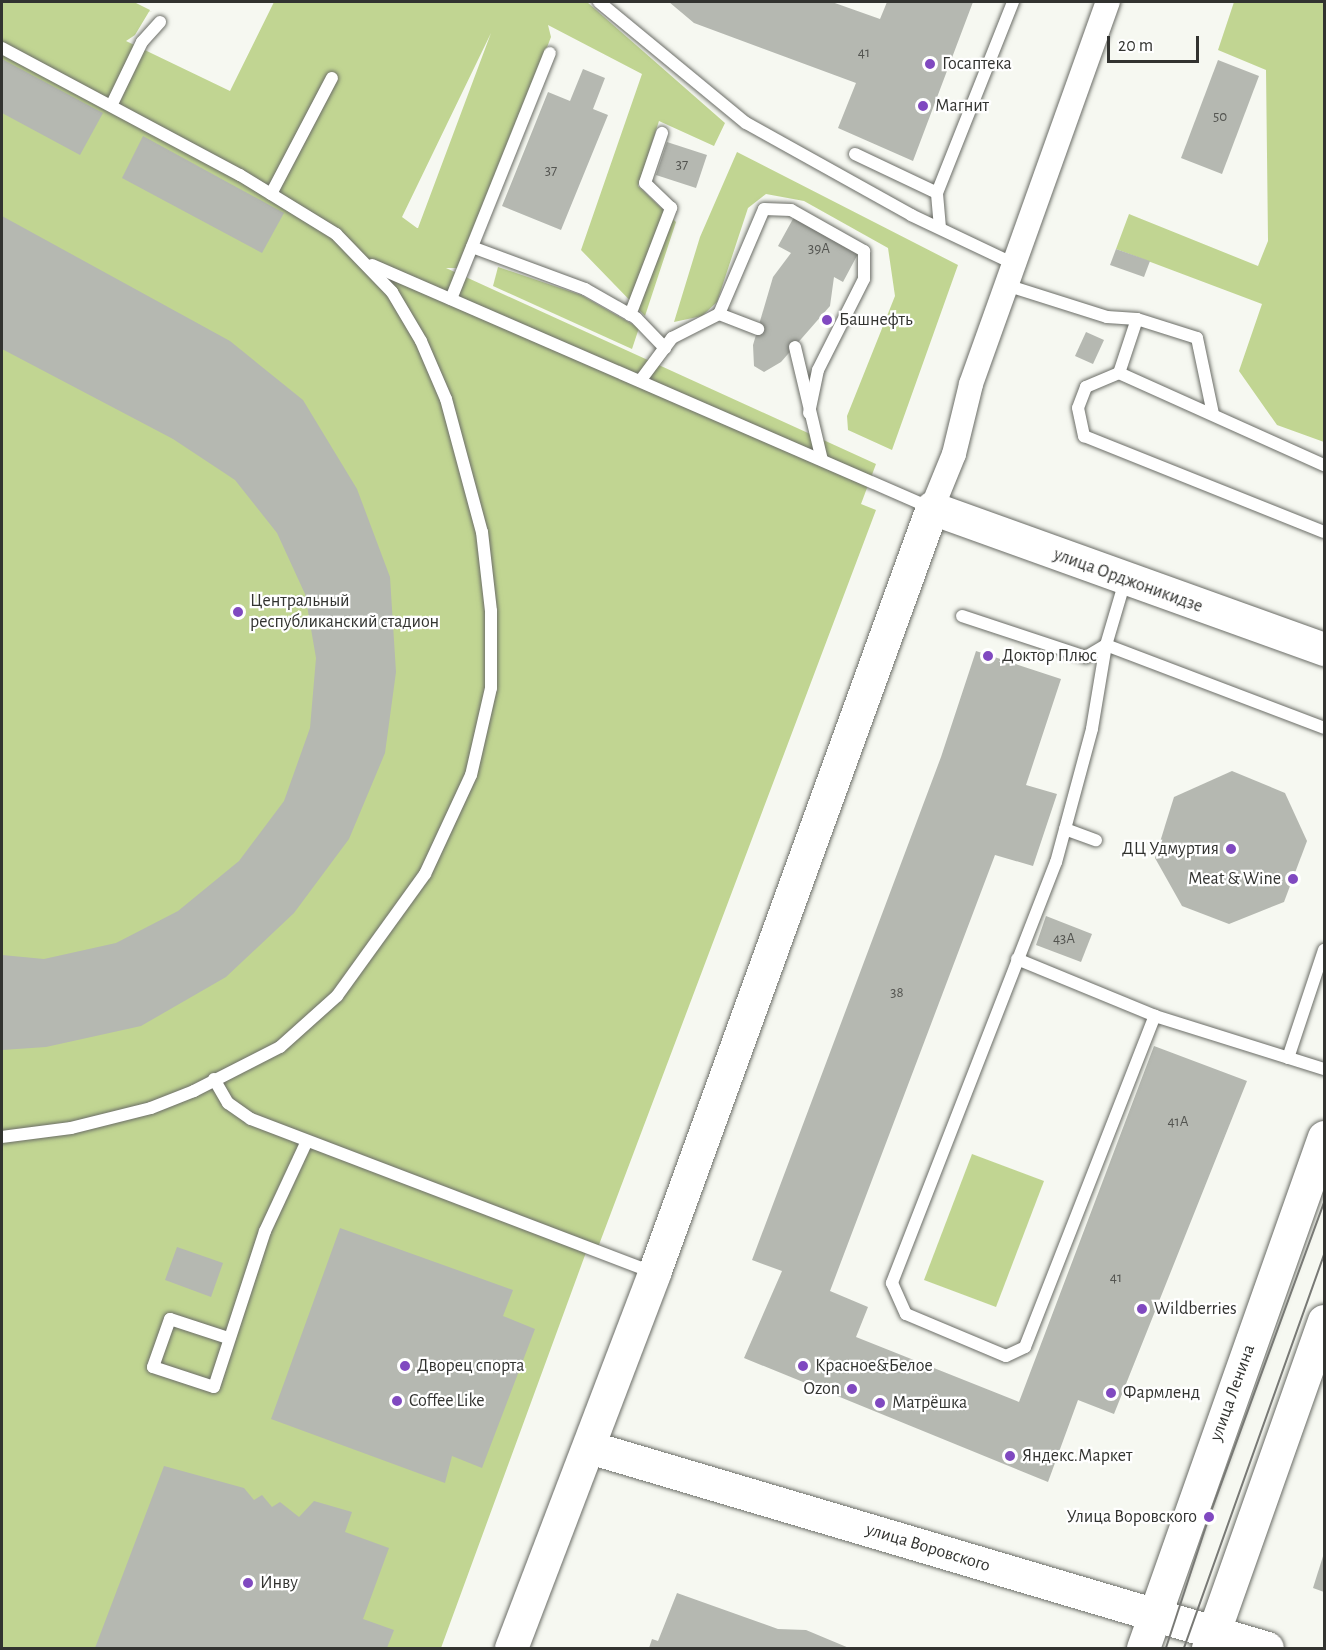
<!DOCTYPE html>
<meta charset="utf-8">
<style>
body{margin:0}
#map{position:relative;width:1326px;height:1650px;overflow:hidden;background:#f6f8f1;font-family:"Alegreya Sans",sans-serif}
div>[style]{position:absolute}
.green>*{inset:0;background:#c1d592}
.building>*{inset:0;background:#b5b8b1}
.roads{filter:drop-shadow(0 0 2px #6b6d67) drop-shadow(0 0 2px #6b6d67)}
.lane>*{height:12px;margin:-6px;padding:0 6px;transform-origin:6px;border-radius:6px;background:#fff}
.street>*{height:24px;margin:-12px;padding:0 12px;transform-origin:12px;border-radius:12px;background:#fff}
.secondary>*{height:33px;margin:-16.5px;padding:0 16.5px;transform-origin:16.5px;border-radius:16.5px;background:#fff}
.primary>*{height:33px;margin:-16.5px;padding:0 16.5px;transform-origin:16.5px;border-radius:16.5px;background:#fff}
.tram>*{height:1.5px;margin:-0.75px;padding:0 0.75px;transform-origin:0.75px;border-radius:0.75px;background:#787975}
.dots>*{width:16px;height:16px;translate:-50% -50%;box-sizing:border-box;border:3px solid #fff;border-radius:50%}
span{translate:-50% -50%;white-space:nowrap;text-align:center;line-height:1.15;-webkit-text-stroke:4.5px #fff;paint-order:stroke}
.number-label{font-size:15px;color:#535450}
.number-label span{-webkit-text-stroke-width:0}
.poi-label{font-size:18px;color:#323330}
.left{translate:0 -50%;text-align:left}
.right{translate:-100% -50%;text-align:right}
.street-label{font-size:18px;color:#323330}
.frame{position:absolute;inset:0;border:3px solid #323330;pointer-events:none}
.scale{position:absolute;left:1107px;top:36px;width:92px;height:27px;box-sizing:border-box;border:3px solid #323330;border-top:0;padding-left:8px;font-size:18px;line-height:21px;white-space:nowrap;color:#323330;-webkit-text-stroke:4px #fff;paint-order:stroke}
</style>
<div id="map">
<div class="green">
<div style="clip-path:polygon(evenodd,2px 2px,134px 2px,150px 10px,135px 35px,126px 41px,230px 91px,274px 2px,587px 2px,725px 123px,714px 146px,659px 121px,638px 186px,676px 222px,645px 316px,581px 250px,642px 74px,548px 25px,551px 37px,469px 249px,457px 268px,446px 268px,876px 464px,861px 504px,876px 510px,597px 1250px,588px 1247px,441px 1648px,2px 1648px,2px 2px,491px 33px,418px 228px,417px 228px,402px 217px,491px 33px)"></div>
<div style="clip-path:polygon(1234px 2px,1324px 2px,1324px 442px,1277px 425px,1239px 371px,1262px 304px,1116px 249px,1129px 214px,1258px 266px,1268px 241px,1266px 70px,1218px 50px)"></div>
<div style="clip-path:polygon(737px 152px,958px 265px,892px 450px,848px 430px,847px 416px,895px 296px,888px 248px,804px 201px,766px 194px,748px 208px,717px 302px,702px 316px,674px 322px,700px 237px)"></div>
<div style="clip-path:polygon(498px 267px,581px 295px,639px 328px,632px 349px,493px 286px)"></div>
<div style="clip-path:polygon(972px 1154px,1044px 1181px,996px 1307px,924px 1280px)"></div>
</div>
<div class="building">
<div style="clip-path:polygon(669px 2px,832px 2px,880px 19px,887px 2px,973px 2px,913px 161px,838px 128px,856px 83px,694px 23px)"></div>
<div style="clip-path:polygon(2px 59px,103px 113px,80px 155px,2px 113px)"></div>
<div style="clip-path:polygon(1218px 60px,1259px 76px,1222px 174px,1181px 158px)"></div>
<div style="clip-path:polygon(583px 69px,605px 78px,593px 109px,608px 115px,561px 230px,502px 206px,548px 92px,570px 101px)"></div>
<div style="clip-path:polygon(143px 136px,284px 213px,262px 253px,122px 178px)"></div>
<div style="clip-path:polygon(667px 142px,707px 155px,696px 188px,656px 175px)"></div>
<div style="clip-path:polygon(2px 216px,230px 341px,303px 400px,357px 489px,390px 577px,396px 672px,385px 753px,349px 839px,294px 913px,226px 977px,141px 1026px,46px 1047px,2px 1050px,2px 955px,44px 959px,116px 943px,178px 911px,239px 861px,284px 801px,310px 728px,316px 658px,305px 594px,277px 533px,235px 480px,173px 439px,2px 349px)"></div>
<div style="clip-path:polygon(794px 217px,859px 252px,843px 282px,834px 277px,830px 306px,781px 362px,764px 372px,754px 366px,753px 345px,773px 277px,791px 253px,778px 246px)"></div>
<div style="clip-path:polygon(1116px 249px,1150px 261px,1144px 277px,1110px 265px)"></div>
<div style="clip-path:polygon(1086px 332px,1104px 340px,1093px 364px,1075px 356px)"></div>
<div style="clip-path:polygon(976px 651px,1061px 679px,1026px 785px,1057px 794px,1033px 866px,995px 855px,830px 1291px,868px 1307px,856px 1337px,1019px 1402px,1154px 1046px,1247px 1081px,1114px 1414px,1078px 1400px,1048px 1482px,744px 1358px,782px 1271px,752px 1260px,941px 757px)"></div>
<div style="clip-path:polygon(1232px 771px,1285px 793px,1307px 841px,1284px 902px,1229px 924px,1182px 906px,1155px 858px,1174px 797px)"></div>
<div style="clip-path:polygon(1046px 916px,1092px 934px,1081px 962px,1036px 945px)"></div>
<div style="clip-path:polygon(340px 1228px,513px 1290px,503px 1316px,535px 1329px,482px 1468px,452px 1456px,445px 1483px,271px 1419px)"></div>
<div style="clip-path:polygon(177px 1247px,223px 1263px,211px 1297px,165px 1280px)"></div>
<div style="clip-path:polygon(164px 1466px,244px 1488px,254px 1500px,262px 1495px,272px 1507px,280px 1502px,299px 1517px,314px 1501px,352px 1512px,345px 1532px,389px 1548px,363px 1619px,394px 1630px,387px 1648px,95px 1648px)"></div>
<div style="clip-path:polygon(1324px 1553px,1324px 1592px,1313px 1588px)"></div>
<div style="clip-path:polygon(677px 1593px,778px 1629px,806px 1630px,849px 1648px,649px 1648px,652px 1639px,658px 1641px)"></div>
</div>
<div class="roads">
<div class="lane">
<div style="left:599px;top:2px;width:190px;rotate:39.5deg"></div>
<div style="left:746px;top:123px;width:189px;rotate:29.1deg"></div>
<div style="left:911px;top:215px;width:114px;rotate:25.4deg"></div>
<div style="left:2px;top:48px;width:270px;rotate:28.1deg"></div>
<div style="left:240px;top:175px;width:113px;rotate:31.6deg"></div>
<div style="left:336px;top:234px;width:81px;rotate:46deg"></div>
<div style="left:392px;top:292px;width:57px;rotate:59.4deg"></div>
<div style="left:421px;top:341px;width:63px;rotate:66.7deg"></div>
<div style="left:446px;top:399px;width:138px;rotate:74.9deg"></div>
<div style="left:482px;top:532px;width:80px;rotate:83.5deg"></div>
<div style="left:491px;top:611px;width:77px;rotate:90deg"></div>
<div style="left:491px;top:688px;width:89px;rotate:102.9deg"></div>
<div style="left:471px;top:775px;width:109px;rotate:114.9deg"></div>
<div style="left:425px;top:874px;width:150px;rotate:125.8deg"></div>
<div style="left:337px;top:996px;width:76px;rotate:138.2deg"></div>
<div style="left:280px;top:1047px;width:97px;rotate:152.9deg"></div>
<div style="left:194px;top:1091px;width:46px;rotate:158.4deg"></div>
<div style="left:151px;top:1108px;width:82px;rotate:166deg"></div>
<div style="left:71px;top:1128px;width:70px;rotate:172.6deg"></div>
<div style="left:112px;top:104px;width:69px;rotate:-64.2deg"></div>
<div style="left:142px;top:42px;width:27px;rotate:-48deg"></div>
<div style="left:855px;top:154px;width:91px;rotate:25.4deg"></div>
<div style="left:271px;top:194px;width:131px;rotate:-62.3deg"></div>
<div style="left:940px;top:228px;width:35px;rotate:-95deg"></div>
<div style="left:937px;top:193px;width:206px;rotate:-68.3deg"></div>
<div style="left:472px;top:247px;width:121px;rotate:20.4deg"></div>
<div style="left:585px;top:289px;width:59px;rotate:29.6deg"></div>
<div style="left:636px;top:318px;width:42px;rotate:46deg"></div>
<div style="left:372px;top:265px;width:610px;rotate:23.49deg"></div>
<div style="left:1006px;top:285px;width:106px;rotate:17.6deg"></div>
<div style="left:1107px;top:317px;width:30px;rotate:4deg"></div>
<div style="left:1137px;top:319px;width:57px;rotate:108.4deg"></div>
<div style="left:1119px;top:373px;width:36px;rotate:157deg"></div>
<div style="left:1086px;top:387px;width:22px;rotate:111deg"></div>
<div style="left:1078px;top:408px;width:29px;rotate:78deg"></div>
<div style="left:1084px;top:436px;width:258px;rotate:21.8deg"></div>
<div style="left:451px;top:299px;width:265px;rotate:-68.1deg"></div>
<div style="left:719px;top:314px;width:114px;rotate:-66.8deg"></div>
<div style="left:764px;top:209px;width:27px;rotate:2deg"></div>
<div style="left:791px;top:210px;width:84px;rotate:29.3deg"></div>
<div style="left:864px;top:251px;width:28px;rotate:90deg"></div>
<div style="left:864px;top:279px;width:102px;rotate:116.8deg"></div>
<div style="left:818px;top:370px;width:44px;rotate:101.8deg"></div>
<div style="left:630px;top:315px;width:115px;rotate:-69deg"></div>
<div style="left:671px;top:208px;width:36px;rotate:-136deg"></div>
<div style="left:645px;top:183px;width:53px;rotate:-71.2deg"></div>
<div style="left:1137px;top:319px;width:63px;rotate:17.6deg"></div>
<div style="left:1197px;top:338px;width:78px;rotate:78.1deg"></div>
<div style="left:795px;top:347px;width:116px;rotate:76.6deg"></div>
<div style="left:1119px;top:373px;width:225px;rotate:24.2deg"></div>
<div style="left:640px;top:381px;width:54px;rotate:-53.3deg"></div>
<div style="left:672px;top:338px;width:53px;rotate:-27.1deg"></div>
<div style="left:719px;top:314px;width:42px;rotate:21deg"></div>
<div style="left:1125px;top:581px;width:67px;rotate:106.5deg"></div>
<div style="left:1106px;top:645px;width:85px;rotate:99.5deg"></div>
<div style="left:1092px;top:729px;width:138px;rotate:105.1deg"></div>
<div style="left:1056px;top:862px;width:452px;rotate:111.3deg"></div>
<div style="left:892px;top:1283px;width:34px;rotate:66deg"></div>
<div style="left:906px;top:1314px;width:108px;rotate:22.8deg"></div>
<div style="left:1006px;top:1356px;width:21px;rotate:-25deg"></div>
<div style="left:1025px;top:1347px;width:356px;rotate:-68.6deg"></div>
<div style="left:1155px;top:1016px;width:177px;rotate:17.4deg"></div>
<div style="left:962px;top:616px;width:131px;rotate:18.3deg"></div>
<div style="left:1086px;top:657px;width:23px;rotate:-31deg"></div>
<div style="left:1106px;top:645px;width:233px;rotate:20.8deg"></div>
<div style="left:1065px;top:829px;width:33px;rotate:20deg"></div>
<div style="left:1017px;top:959px;width:149px;rotate:22.4deg"></div>
<div style="left:1288px;top:1058px;width:114px;rotate:-71.6deg"></div>
<div style="left:214px;top:1079px;width:28px;rotate:60deg"></div>
<div style="left:228px;top:1103px;width:28px;rotate:35deg"></div>
<div style="left:251px;top:1119px;width:429px;rotate:20.9deg"></div>
<div style="left:228px;top:1338px;width:61px;rotate:-161.9deg"></div>
<div style="left:170px;top:1319px;width:51px;rotate:109.5deg"></div>
<div style="left:153px;top:1367px;width:64px;rotate:18.2deg"></div>
<div style="left:214px;top:1387px;width:164px;rotate:-71.9deg"></div>
<div style="left:265px;top:1231px;width:99px;rotate:-65deg"></div>
</div>
<div class="street">
<div style="left:932px;top:508px;width:58px;rotate:-67.8deg"></div>
<div style="left:954px;top:454px;width:72px;rotate:-76.3deg"></div>
<div style="left:971px;top:384px;width:406px;rotate:-70.3deg"></div>
</div>
<div class="secondary">
<div style="left:589px;top:1447px;width:707px;rotate:16.51deg"></div>
<div style="left:511px;top:1648px;width:401px;rotate:-69.1deg"></div>
<div style="left:654px;top:1273px;width:814px;rotate:-70.03deg"></div>
<div style="left:932px;top:508px;width:417px;rotate:19.8deg"></div>
</div>
<div class="primary">
<div style="left:1143px;top:1648px;width:542px;rotate:-70.5deg"></div>
<div style="left:1208px;top:1648px;width:347px;rotate:-70.5deg"></div>
</div>
</div>
<div class="tram">
<div style="left:1166px;top:1648px;width:138px;rotate:-71.8deg"></div>
<div style="left:1209px;top:1517px;width:334px;rotate:-69.9deg"></div>
<div style="left:1184px;top:1648px;width:418px;rotate:-70.4deg"></div>
</div>
<div class="dots">
<div style="left:930px;top:64px;background:#8049c0"></div>
<div style="left:923px;top:106px;background:#8049c0"></div>
<div style="left:827px;top:320px;background:#8049c0"></div>
<div style="left:238px;top:612px;background:#8049c0"></div>
<div style="left:988px;top:656px;background:#8049c0"></div>
<div style="left:1231px;top:849px;background:#8049c0"></div>
<div style="left:1293px;top:879px;background:#8049c0"></div>
<div style="left:1142px;top:1309px;background:#8049c0"></div>
<div style="left:405px;top:1366px;background:#8049c0"></div>
<div style="left:803px;top:1366px;background:#8049c0"></div>
<div style="left:852px;top:1389px;background:#8049c0"></div>
<div style="left:1111px;top:1393px;background:#8049c0"></div>
<div style="left:397px;top:1401px;background:#8049c0"></div>
<div style="left:880px;top:1403px;background:#8049c0"></div>
<div style="left:1010px;top:1456px;background:#8049c0"></div>
<div style="left:1209px;top:1517px;background:#8049c0"></div>
<div style="left:248px;top:1583px;background:#8049c0"></div>
</div>
<div class="number-label">
<span style="left:864px;top:53px">41</span>
<span style="left:1220px;top:117px">50</span>
<span style="left:682px;top:165px">37</span>
<span style="left:551px;top:171px">37</span>
<span style="left:819px;top:249px">39А</span>
<span style="left:1064px;top:939px">43А</span>
<span style="left:897px;top:993px">38</span>
<span style="left:1178px;top:1122px">41А</span>
<span style="left:1116px;top:1278px">41</span>
</div>
<div class="poi-label">
<span class="left" style="left:942px;top:64px">Госаптека</span>
<span class="left" style="left:935px;top:106px">Магнит</span>
<span class="left" style="left:839px;top:320px">Башнефть</span>
<span class="left" style="left:250px;top:612px">Центральный<br>республиканский стадион</span>
<span class="left" style="left:1002px;top:656px">Доктор Плюс</span>
<span class="right" style="left:1219px;top:849px">ДЦ Удмуртия</span>
<span class="right" style="left:1281px;top:879px">Meat &amp; Wine</span>
<span class="left" style="left:1154px;top:1309px">Wildberries</span>
<span class="left" style="left:417px;top:1366px">Дворец спорта</span>
<span class="left" style="left:815px;top:1366px">Красное&amp;Белое</span>
<span class="right" style="left:840px;top:1389px">Ozon</span>
<span class="left" style="left:1123px;top:1393px">Фармленд</span>
<span class="left" style="left:409px;top:1401px">Coffee Like</span>
<span class="left" style="left:892px;top:1403px">Матрёшка</span>
<span class="left" style="left:1022px;top:1456px">Яндекс.Маркет</span>
<span class="right" style="left:1197px;top:1517px">Улица Воровского</span>
<span class="left" style="left:260px;top:1583px">Инву</span>
</div>
<div class="street-label">
<span style="left:1128px;top:581px;rotate:20deg">улица Орджоникидзе</span>
<span style="left:1233px;top:1393px;rotate:-70deg">улица Ленина</span>
<span style="left:928px;top:1548px;rotate:17deg">улица Воровского</span>
</div>
<div class="frame"></div>
<div class="scale">20 m</div>
</div>
